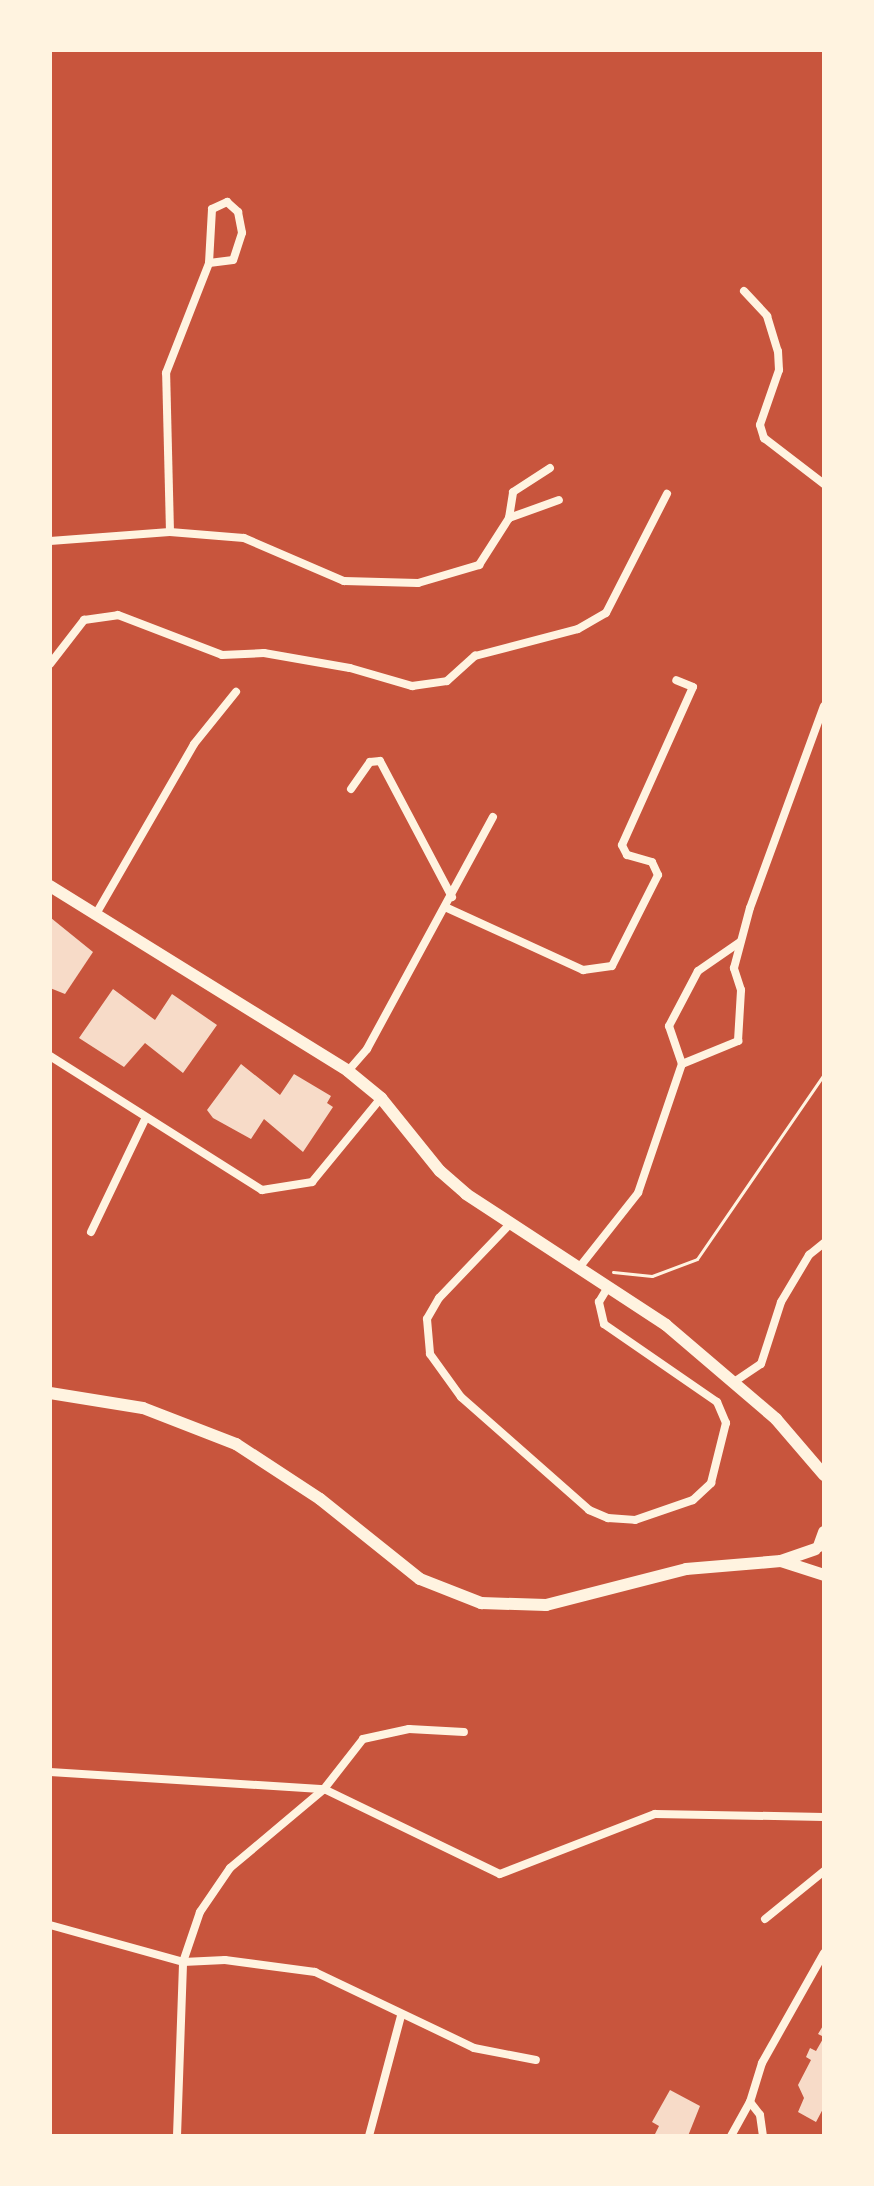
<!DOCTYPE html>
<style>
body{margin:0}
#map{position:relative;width:874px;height:2186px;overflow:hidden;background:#c8553d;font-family:Georgia,serif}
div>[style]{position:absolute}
.building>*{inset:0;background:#f7dbc8}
.path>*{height:3px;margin:-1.5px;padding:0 1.5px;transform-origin:1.5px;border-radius:1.5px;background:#fff3e0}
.minor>*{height:8px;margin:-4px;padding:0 4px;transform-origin:4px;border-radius:4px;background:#fff3e0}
.tertiary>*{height:12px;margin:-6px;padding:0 6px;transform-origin:6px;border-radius:6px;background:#fff3e0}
span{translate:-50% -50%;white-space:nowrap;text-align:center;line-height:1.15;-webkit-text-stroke:8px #fff3e0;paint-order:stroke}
.frame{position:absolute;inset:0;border:52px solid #fff3e0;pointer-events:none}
</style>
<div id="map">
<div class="building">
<div style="clip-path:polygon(51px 918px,93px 952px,65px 994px,50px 988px)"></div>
<div style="clip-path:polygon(113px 989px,155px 1020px,172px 994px,217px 1025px,183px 1073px,145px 1043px,124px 1067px,79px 1038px)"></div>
<div style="clip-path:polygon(241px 1064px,280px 1095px,294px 1074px,331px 1096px,327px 1103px,333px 1107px,303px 1152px,264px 1119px,251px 1139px,213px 1118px,207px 1110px)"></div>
<div style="clip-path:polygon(824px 2024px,824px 2107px,816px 2122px,798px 2112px,804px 2098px,798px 2085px,811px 2060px,806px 2057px,810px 2048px,816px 2051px,824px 2037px,818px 2034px)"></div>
<div style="clip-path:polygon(670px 2090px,700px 2106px,688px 2136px,654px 2136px,659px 2126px,652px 2122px)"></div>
</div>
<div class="path">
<div style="left:613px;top:1272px;width:39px;rotate:6deg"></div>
<div style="left:652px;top:1276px;width:48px;rotate:-20.7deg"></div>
<div style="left:697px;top:1259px;width:224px;rotate:-55.5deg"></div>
</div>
<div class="minor">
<div style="left:744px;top:291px;width:34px;rotate:47deg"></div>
<div style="left:767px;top:316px;width:37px;rotate:73deg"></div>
<div style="left:778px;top:351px;width:19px;rotate:87deg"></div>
<div style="left:779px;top:370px;width:58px;rotate:109.1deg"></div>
<div style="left:760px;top:425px;width:14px;rotate:73deg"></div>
<div style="left:764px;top:438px;width:76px;rotate:37.5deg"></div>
<div style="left:509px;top:518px;width:26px;rotate:-81deg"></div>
<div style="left:513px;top:492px;width:44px;rotate:-33deg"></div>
<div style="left:170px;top:532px;width:159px;rotate:-91.4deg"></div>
<div style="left:166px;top:373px;width:118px;rotate:-68.6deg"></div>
<div style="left:209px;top:263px;width:54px;rotate:-86.8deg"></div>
<div style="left:212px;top:209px;width:17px;rotate:-25deg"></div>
<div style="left:227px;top:202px;width:15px;rotate:42deg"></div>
<div style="left:238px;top:212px;width:21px;rotate:79deg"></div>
<div style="left:242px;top:233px;width:28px;rotate:108deg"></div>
<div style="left:233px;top:260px;width:24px;rotate:173deg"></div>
<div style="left:50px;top:541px;width:120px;rotate:-4.3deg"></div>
<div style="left:170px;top:532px;width:74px;rotate:4.6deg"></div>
<div style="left:244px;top:538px;width:109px;rotate:23.3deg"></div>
<div style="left:344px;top:581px;width:74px;rotate:1.5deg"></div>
<div style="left:418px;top:583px;width:64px;rotate:-16.4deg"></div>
<div style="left:479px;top:565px;width:56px;rotate:-57.4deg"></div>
<div style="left:509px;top:518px;width:53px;rotate:-19.8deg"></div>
<div style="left:50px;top:664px;width:56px;rotate:-52.3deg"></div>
<div style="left:84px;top:620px;width:34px;rotate:-8deg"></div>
<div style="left:118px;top:615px;width:111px;rotate:21deg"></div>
<div style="left:222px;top:655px;width:42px;rotate:-2.7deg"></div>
<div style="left:264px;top:653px;width:87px;rotate:9.9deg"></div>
<div style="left:350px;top:668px;width:65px;rotate:16.2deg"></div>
<div style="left:412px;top:686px;width:35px;rotate:-8deg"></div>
<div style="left:447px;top:681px;width:38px;rotate:-42deg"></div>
<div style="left:475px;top:656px;width:106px;rotate:-14.7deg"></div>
<div style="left:578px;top:629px;width:32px;rotate:-30deg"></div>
<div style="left:606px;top:613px;width:134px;rotate:-62.9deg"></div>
<div style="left:351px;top:789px;width:33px;rotate:-55deg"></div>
<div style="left:370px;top:762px;width:10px;rotate:-6deg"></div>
<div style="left:380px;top:761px;width:154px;rotate:62.1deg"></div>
<div style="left:445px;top:907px;width:152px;rotate:24.5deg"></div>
<div style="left:583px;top:970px;width:29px;rotate:-8deg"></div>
<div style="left:612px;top:966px;width:102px;rotate:-63.2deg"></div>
<div style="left:658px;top:875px;width:14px;rotate:-115deg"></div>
<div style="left:652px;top:862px;width:26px;rotate:-164deg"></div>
<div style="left:627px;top:855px;width:11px;rotate:-117deg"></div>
<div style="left:622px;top:845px;width:173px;rotate:-65.8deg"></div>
<div style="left:693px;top:687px;width:18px;rotate:-158deg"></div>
<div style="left:96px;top:914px;width:196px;rotate:-60deg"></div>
<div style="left:194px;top:744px;width:67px;rotate:-51.1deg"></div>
<div style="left:50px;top:1056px;width:251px;rotate:32.3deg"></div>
<div style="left:262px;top:1190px;width:51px;rotate:-9.1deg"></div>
<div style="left:312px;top:1182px;width:109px;rotate:-50.6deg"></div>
<div style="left:682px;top:1064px;width:61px;rotate:-22.3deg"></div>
<div style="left:738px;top:1041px;width:51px;rotate:-86.6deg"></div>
<div style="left:741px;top:990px;width:23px;rotate:-108deg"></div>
<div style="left:734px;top:968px;width:62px;rotate:-75.1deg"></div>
<div style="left:750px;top:908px;width:215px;rotate:-69.9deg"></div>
<div style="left:348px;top:1071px;width:29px;rotate:-49deg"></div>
<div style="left:367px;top:1049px;width:264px;rotate:-61.5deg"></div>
<div style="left:509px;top:1225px;width:101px;rotate:133.8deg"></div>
<div style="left:439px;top:1298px;width:24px;rotate:120deg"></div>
<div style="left:427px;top:1319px;width:35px;rotate:85deg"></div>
<div style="left:430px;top:1354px;width:53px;rotate:54.2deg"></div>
<div style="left:461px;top:1397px;width:171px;rotate:41.4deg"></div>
<div style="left:589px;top:1510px;width:21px;rotate:23deg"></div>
<div style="left:608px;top:1518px;width:27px;rotate:4deg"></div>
<div style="left:635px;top:1520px;width:61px;rotate:-19deg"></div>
<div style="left:693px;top:1500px;width:25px;rotate:-43deg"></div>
<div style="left:711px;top:1483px;width:62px;rotate:-76deg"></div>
<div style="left:726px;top:1423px;width:23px;rotate:-113deg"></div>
<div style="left:717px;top:1402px;width:137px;rotate:-145.4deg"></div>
<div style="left:604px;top:1324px;width:23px;rotate:-103deg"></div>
<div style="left:599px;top:1302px;width:17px;rotate:-59deg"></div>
<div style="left:91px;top:1232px;width:127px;rotate:-64.4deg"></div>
<div style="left:578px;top:1269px;width:97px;rotate:-51.7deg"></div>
<div style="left:638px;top:1193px;width:136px;rotate:-71.2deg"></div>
<div style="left:682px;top:1064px;width:40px;rotate:-108.9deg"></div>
<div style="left:669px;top:1026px;width:62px;rotate:-62.2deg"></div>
<div style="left:698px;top:971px;width:51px;rotate:-34.6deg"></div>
<div style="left:734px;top:1382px;width:32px;rotate:-34deg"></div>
<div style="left:761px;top:1364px;width:65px;rotate:-72.1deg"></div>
<div style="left:781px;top:1302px;width:55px;rotate:-59.2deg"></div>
<div style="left:809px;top:1255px;width:19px;rotate:-39deg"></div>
<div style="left:50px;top:1772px;width:275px;rotate:3.6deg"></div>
<div style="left:324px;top:1789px;width:195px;rotate:25.8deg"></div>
<div style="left:500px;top:1874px;width:166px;rotate:-21.2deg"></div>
<div style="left:655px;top:1814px;width:169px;rotate:1deg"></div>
<div style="left:765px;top:1919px;width:76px;rotate:-39.1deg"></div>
<div style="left:50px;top:1925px;width:138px;rotate:15.5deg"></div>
<div style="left:183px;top:1962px;width:42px;rotate:-2.7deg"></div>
<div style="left:225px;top:1960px;width:91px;rotate:7.6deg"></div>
<div style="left:315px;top:1972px;width:176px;rotate:25.5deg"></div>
<div style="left:474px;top:2048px;width:63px;rotate:11deg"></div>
<div style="left:750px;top:2102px;width:16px;rotate:52deg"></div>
<div style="left:760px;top:2115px;width:21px;rotate:82deg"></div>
<div style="left:177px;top:2136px;width:174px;rotate:-88deg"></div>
<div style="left:183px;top:1962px;width:53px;rotate:-71.2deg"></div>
<div style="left:200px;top:1912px;width:53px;rotate:-55.7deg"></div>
<div style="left:230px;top:1868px;width:123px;rotate:-40deg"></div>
<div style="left:324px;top:1789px;width:63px;rotate:-52deg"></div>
<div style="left:363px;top:1739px;width:47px;rotate:-12.3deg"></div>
<div style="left:409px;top:1729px;width:55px;rotate:3.1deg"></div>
<div style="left:369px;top:2136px;width:124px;rotate:-75.1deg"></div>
<div style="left:731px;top:2136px;width:39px;rotate:-61deg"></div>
<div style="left:750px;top:2102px;width:41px;rotate:-72.9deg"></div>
<div style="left:762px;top:2063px;width:126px;rotate:-60.6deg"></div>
</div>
<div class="tertiary">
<div style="left:50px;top:886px;width:351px;rotate:31.8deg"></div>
<div style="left:348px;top:1071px;width:43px;rotate:39.3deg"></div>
<div style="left:381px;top:1098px;width:94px;rotate:51.1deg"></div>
<div style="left:440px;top:1171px;width:35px;rotate:41deg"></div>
<div style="left:466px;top:1194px;width:239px;rotate:33.2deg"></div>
<div style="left:666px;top:1325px;width:145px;rotate:40.5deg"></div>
<div style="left:776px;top:1419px;width:74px;rotate:49.4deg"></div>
<div style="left:50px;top:1393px;width:94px;rotate:9.2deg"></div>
<div style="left:143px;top:1408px;width:100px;rotate:21.2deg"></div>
<div style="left:236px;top:1444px;width:100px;rotate:33.2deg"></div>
<div style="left:320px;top:1499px;width:128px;rotate:38.7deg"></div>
<div style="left:420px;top:1579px;width:66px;rotate:21.5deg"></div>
<div style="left:481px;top:1603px;width:65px;rotate:1.8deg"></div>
<div style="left:546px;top:1605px;width:145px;rotate:-14.4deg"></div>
<div style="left:686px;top:1569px;width:95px;rotate:-4.8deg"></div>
<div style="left:781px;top:1561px;width:36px;rotate:-19deg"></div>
<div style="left:819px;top:1546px;width:15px;rotate:-70deg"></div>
<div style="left:781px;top:1561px;width:45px;rotate:18deg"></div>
</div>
<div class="frame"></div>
</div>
